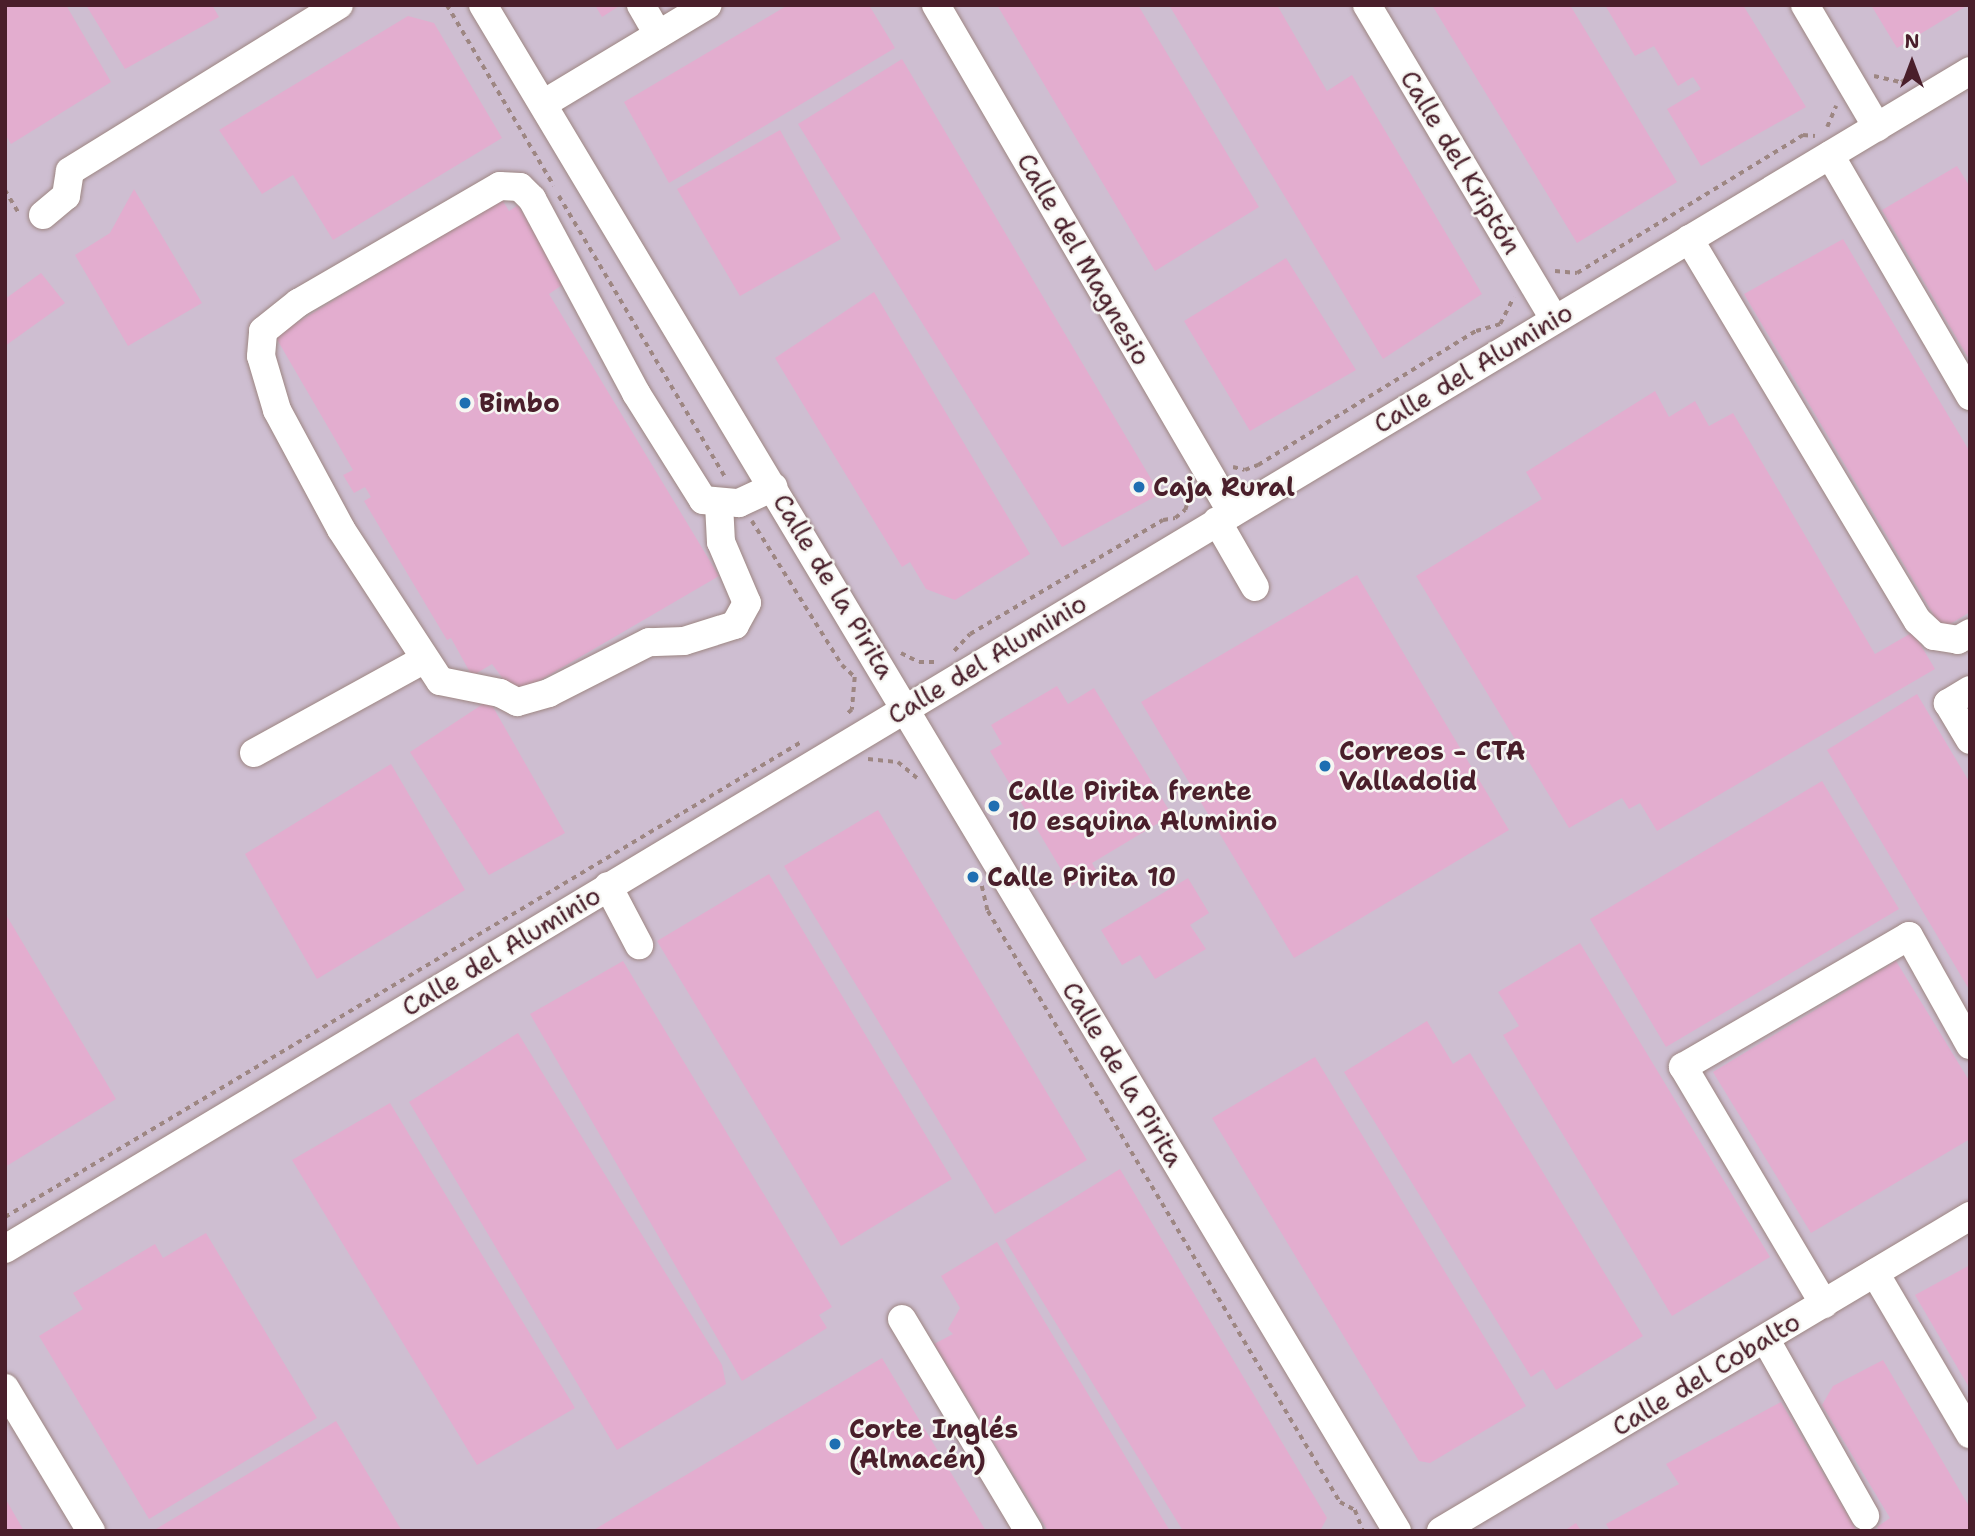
<!DOCTYPE html>
<meta charset="utf-8">
<style>
body{margin:0}
#map{position:relative;width:1975px;height:1536px;overflow:hidden;background:#f0ecda;font-family:"Shantell Sans",sans-serif}
div>[style]{position:absolute}
.industrial>*{inset:0;background:#cebed1}
.building>*{inset:0;background:#e3adcf}
.path>*{height:3.5px;margin-top:-1.75px;transform-origin:0;background:repeating-linear-gradient(90deg,#9d8682 0 5px,transparent 0 10px)}
.roads{filter:drop-shadow(0 0 2px #9d8682) drop-shadow(0 0 2px #9d8682)}
.minor>*{height:28px;margin:-14px;padding:0 14px;transform-origin:14px;border-radius:14px;background:#fff}
.dots>*{width:19px;height:19px;translate:-50% -50%;box-sizing:border-box;border:4px solid #f6f6f2;border-radius:50%}
span{translate:-50% -50%;white-space:nowrap;text-align:center;line-height:1.15;-webkit-text-stroke:5px #f6f6f2;paint-order:stroke}
.street-label{font-size:26px;color:#4a1f2b}
.poi-label{font-size:26px;color:#4a1f2b;font-weight:700}
.left{translate:0 -50%;text-align:left}
.frame{position:absolute;inset:0;border:7px solid #4a1f2b;pointer-events:none}
.north{position:absolute;left:1877px;top:28px;width:70px;height:70px;-webkit-text-stroke:5px #f6f6f2;paint-order:stroke;rotate:0deg;font-size:19px;font-weight:700;line-height:28px;text-align:center;color:#4a1f2b}
.north::after{content:'';display:block;margin:auto;width:24px;height:32px;background:#4a1f2b;clip-path:polygon(50% 0,100% 100%,50% 72%,0 100%)}
</style>
<div id="map">
<div class="industrial">
<div style="clip-path:polygon(5px 5px,1970px 5px,1970px 1531px,5px 1531px)"></div>
</div>
<div class="building">
<div style="clip-path:polygon(5px 5px,66px 5px,111px 82px,11px 144px,5px 134px)"></div>
<div style="clip-path:polygon(86px 5px,212px 5px,219px 17px,125px 69px)"></div>
<div style="clip-path:polygon(595px 5px,621px 5px,602px 17px)"></div>
<div style="clip-path:polygon(788px 5px,869px 5px,895px 48px,669px 183px,624px 102px)"></div>
<div style="clip-path:polygon(997px 5px,1138px 5px,1259px 207px,1155px 271px)"></div>
<div style="clip-path:polygon(1169px 5px,1277px 5px,1327px 91px,1352px 75px,1482px 294px,1383px 359px)"></div>
<div style="clip-path:polygon(1432px 5px,1570px 5px,1677px 182px,1577px 243px)"></div>
<div style="clip-path:polygon(1605px 5px,1743px 5px,1806px 107px,1701px 166px,1667px 109px,1701px 89px,1693px 77px,1678px 86px,1654px 46px,1635px 56px)"></div>
<div style="clip-path:polygon(1871px 5px,1968px 5px,1897px 48px)"></div>
<div style="clip-path:polygon(408px 16px,434px 23px,502px 138px,333px 240px,293px 175px,262px 194px,219px 130px)"></div>
<div style="clip-path:polygon(902px 59px,1160px 494px,1062px 547px,798px 124px)"></div>
<div style="clip-path:polygon(780px 130px,841px 239px,740px 296px,677px 189px)"></div>
<div style="clip-path:polygon(1957px 166px,1970px 187px,1970px 361px,1882px 210px)"></div>
<div style="clip-path:polygon(134px 189px,202px 303px,128px 346px,75px 255px,110px 233px)"></div>
<div style="clip-path:polygon(501px 198px,509px 211px,518px 205px,565px 283px,549px 294px,719px 576px,515px 695px,492px 664px,472px 676px,451px 638px,447px 640px,364px 501px,371px 497px,365px 487px,354px 493px,343px 475px,353px 470px,275px 336px)"></div>
<div style="clip-path:polygon(1843px 239px,1970px 452px,1970px 612px,1942px 629px,1744px 294px)"></div>
<div style="clip-path:polygon(1286px 258px,1356px 370px,1250px 431px,1184px 321px)"></div>
<div style="clip-path:polygon(41px 273px,65px 303px,5px 346px,5px 299px)"></div>
<div style="clip-path:polygon(874px 292px,1030px 554px,955px 600px,926px 589px,910px 562px,902px 567px,775px 358px)"></div>
<div style="clip-path:polygon(1655px 391px,1669px 417px,1695px 401px,1709px 426px,1733px 413px,1875px 654px,1913px 632px,1935px 669px,1657px 831px,1640px 803px,1629px 809px,1622px 798px,1569px 828px,1416px 576px,1542px 499px,1526px 472px)"></div>
<div style="clip-path:polygon(1357px 575px,1509px 830px,1294px 958px,1141px 702px)"></div>
<div style="clip-path:polygon(1057px 686px,1068px 704px,1094px 688px,1172px 815px,1092px 863px,1096px 870px,1071px 886px,990px 751px,1002px 744px,991px 725px)"></div>
<div style="clip-path:polygon(1917px 694px,1970px 783px,1970px 991px,1827px 750px)"></div>
<div style="clip-path:polygon(489px 700px,565px 833px,489px 875px,410px 752px)"></div>
<div style="clip-path:polygon(391px 764px,465px 890px,317px 979px,245px 854px)"></div>
<div style="clip-path:polygon(1822px 781px,1899px 909px,1666px 1047px,1590px 919px)"></div>
<div style="clip-path:polygon(878px 810px,1087px 1160px,995px 1214px,784px 866px)"></div>
<div style="clip-path:polygon(769px 874px,952px 1179px,841px 1246px,657px 941px)"></div>
<div style="clip-path:polygon(1188px 878px,1209px 913px,1190px 925px,1206px 949px,1155px 979px,1140px 955px,1122px 965px,1101px 930px)"></div>
<div style="clip-path:polygon(5px 913px,116px 1099px,5px 1167px)"></div>
<div style="clip-path:polygon(1580px 943px,1770px 1257px,1672px 1316px,1503px 1035px,1519px 1026px,1498px 992px)"></div>
<div style="clip-path:polygon(623px 961px,832px 1307px,819px 1315px,827px 1328px,742px 1381px,530px 1014px)"></div>
<div style="clip-path:polygon(1896px 961px,1970px 1082px,1970px 1139px,1811px 1233px,1713px 1072px)"></div>
<div style="clip-path:polygon(1427px 1021px,1453px 1064px,1470px 1053px,1643px 1336px,1556px 1390px,1543px 1369px,1531px 1377px,1344px 1072px)"></div>
<div style="clip-path:polygon(518px 1033px,722px 1365px,726px 1384px,617px 1450px,409px 1102px)"></div>
<div style="clip-path:polygon(1315px 1057px,1526px 1406px,1430px 1463px,1419px 1461px,1212px 1118px)"></div>
<div style="clip-path:polygon(390px 1103px,575px 1408px,477px 1465px,292px 1160px)"></div>
<div style="clip-path:polygon(1120px 1169px,1327px 1518px,1320px 1531px,1183px 1531px,1005px 1240px)"></div>
<div style="clip-path:polygon(206px 1233px,317px 1418px,149px 1519px,39px 1336px,83px 1309px,73px 1293px,155px 1244px,163px 1258px)"></div>
<div style="clip-path:polygon(997px 1242px,1170px 1531px,1048px 1531px,934px 1344px,953px 1334px,948px 1329px,960px 1308px,941px 1276px)"></div>
<div style="clip-path:polygon(1970px 1265px,1970px 1389px,1915px 1295px)"></div>
<div style="clip-path:polygon(882px 1358px,986px 1531px,592px 1531px)"></div>
<div style="clip-path:polygon(1883px 1360px,1970px 1508px,1970px 1531px,1879px 1531px,1877px 1527px,1890px 1518px,1822px 1405px,1833px 1386px)"></div>
<div style="clip-path:polygon(1781px 1402px,1857px 1531px,1610px 1531px,1606px 1524px,1679px 1484px,1666px 1464px)"></div>
<div style="clip-path:polygon(336px 1421px,402px 1531px,157px 1531px,156px 1529px)"></div>
<div style="clip-path:polygon(5px 1498px,24px 1531px,5px 1531px)"></div>
<div style="clip-path:polygon(1576px 1523px,1581px 1531px,1564px 1531px)"></div>
</div>
<div class="path">
<div style="left:447px;top:5px;width:210px;rotate:59.4deg"></div>
<div style="left:1874px;top:76px;width:28px;rotate:13deg"></div>
<div style="left:1901px;top:82px;width:10px;rotate:-29deg"></div>
<div style="left:1827px;top:127px;width:23px;rotate:-67deg"></div>
<div style="left:5px;top:190px;width:29px;rotate:59deg"></div>
<div style="left:559px;top:196px;width:328px;rotate:59.4deg"></div>
<div style="left:1555px;top:271px;width:22px;rotate:5deg"></div>
<div style="left:1577px;top:273px;width:265px;rotate:-31.4deg"></div>
<div style="left:1803px;top:135px;width:12px;rotate:5deg"></div>
<div style="left:1233px;top:467px;width:12px;rotate:14deg"></div>
<div style="left:1245px;top:470px;width:14px;rotate:-21deg"></div>
<div style="left:1258px;top:465px;width:256px;rotate:-31.6deg"></div>
<div style="left:1476px;top:331px;width:25px;rotate:-16deg"></div>
<div style="left:1500px;top:324px;width:30px;rotate:-63deg"></div>
<div style="left:752px;top:521px;width:170px;rotate:58deg"></div>
<div style="left:842px;top:665px;width:18px;rotate:43deg"></div>
<div style="left:855px;top:677px;width:33px;rotate:95deg"></div>
<div style="left:852px;top:710px;width:9px;rotate:139deg"></div>
<div style="left:954px;top:651px;width:23px;rotate:-47deg"></div>
<div style="left:970px;top:634px;width:224px;rotate:-30.6deg"></div>
<div style="left:1163px;top:520px;width:12px;rotate:-9deg"></div>
<div style="left:1175px;top:518px;width:13px;rotate:-39deg"></div>
<div style="left:1185px;top:510px;width:20px;rotate:-72deg"></div>
<div style="left:901px;top:653px;width:20px;rotate:27deg"></div>
<div style="left:919px;top:662px;width:16px"></div>
<div style="left:868px;top:759px;width:30px;rotate:6deg"></div>
<div style="left:898px;top:762px;width:25px;rotate:40deg"></div>
<div style="left:982px;top:886px;width:26px;rotate:77deg"></div>
<div style="left:988px;top:911px;width:688px;rotate:59.22deg"></div>
<div style="left:1340px;top:1502px;width:17px;rotate:28deg"></div>
<div style="left:1355px;top:1510px;width:22px;rotate:69deg"></div>
<div style="left:5px;top:1217px;width:929px;rotate:-30.82deg"></div>
</div>
<div class="roads">
<div class="minor">
<div style="left:483px;top:5px;width:1779px;rotate:59.08deg"></div>
<div style="left:641px;top:5px;width:34px;rotate:60deg"></div>
<div style="left:936px;top:5px;width:588px;rotate:59.77deg"></div>
<div style="left:1367px;top:5px;width:365px;rotate:59.2deg"></div>
<div style="left:1805px;top:5px;width:142px;rotate:59.5deg"></div>
<div style="left:543px;top:104px;width:192px;rotate:-31deg"></div>
<div style="left:1830px;top:155px;width:279px;rotate:59.8deg"></div>
<div style="left:43px;top:215px;width:30px;rotate:-40deg"></div>
<div style="left:66px;top:196px;width:25px;rotate:-81deg"></div>
<div style="left:70px;top:171px;width:316px;rotate:-31.7deg"></div>
<div style="left:1689px;top:239px;width:445px;rotate:59.1deg"></div>
<div style="left:1918px;top:621px;width:22px;rotate:43deg"></div>
<div style="left:1934px;top:636px;width:24px;rotate:9deg"></div>
<div style="left:1958px;top:640px;width:14px;rotate:-30deg"></div>
<div style="left:719px;top:504px;width:38px;rotate:87deg"></div>
<div style="left:721px;top:542px;width:66px;rotate:66.9deg"></div>
<div style="left:747px;top:603px;width:25px;rotate:119deg"></div>
<div style="left:735px;top:625px;width:53px;rotate:162.6deg"></div>
<div style="left:684px;top:641px;width:35px;rotate:178deg"></div>
<div style="left:649px;top:642px;width:112px;rotate:153deg"></div>
<div style="left:549px;top:693px;width:33px;rotate:164deg"></div>
<div style="left:517px;top:702px;width:19px;rotate:-152deg"></div>
<div style="left:500px;top:693px;width:61px;rotate:-168.7deg"></div>
<div style="left:440px;top:681px;width:181px;rotate:-123.1deg"></div>
<div style="left:341px;top:529px;width:135px;rotate:-118.3deg"></div>
<div style="left:277px;top:410px;width:56px;rotate:-106.5deg"></div>
<div style="left:261px;top:356px;width:25px;rotate:-85deg"></div>
<div style="left:263px;top:331px;width:45px;rotate:-38.7deg"></div>
<div style="left:298px;top:303px;width:233px;rotate:-30.1deg"></div>
<div style="left:500px;top:186px;width:20px;rotate:3deg"></div>
<div style="left:520px;top:187px;width:17px;rotate:45deg"></div>
<div style="left:532px;top:199px;width:220px;rotate:61.8deg"></div>
<div style="left:636px;top:393px;width:126px;rotate:57.9deg"></div>
<div style="left:703px;top:500px;width:36px;rotate:5deg"></div>
<div style="left:739px;top:503px;width:38px;rotate:-25deg"></div>
<div style="left:1217px;top:521px;width:76px;rotate:60.1deg"></div>
<div style="left:1970px;top:690px;width:26px;rotate:149deg"></div>
<div style="left:1948px;top:703px;width:43px;rotate:59.3deg"></div>
<div style="left:254px;top:753px;width:195px;rotate:-28.8deg"></div>
<div style="left:608px;top:886px;width:67px;rotate:62.3deg"></div>
<div style="left:5px;top:1249px;width:2291px;rotate:-30.94deg"></div>
<div style="left:1875px;top:1273px;width:187px;rotate:59.5deg"></div>
<div style="left:1824px;top:1304px;width:276px;rotate:-120.7deg"></div>
<div style="left:1683px;top:1067px;width:261px;rotate:-30.1deg"></div>
<div style="left:1909px;top:936px;width:125px;rotate:60.8deg"></div>
<div style="left:902px;top:1319px;width:247px;rotate:59.1deg"></div>
<div style="left:1766px;top:1340px;width:202px;rotate:60.6deg"></div>
<div style="left:5px;top:1388px;width:167px;rotate:59deg"></div>
<div style="left:1441px;top:1531px;width:616px;rotate:-30.77deg"></div>
</div>
</div>
<div class="dots">
<div style="left:465px;top:403px;background:#1f6fb2"></div>
<div style="left:1139px;top:487px;background:#1f6fb2"></div>
<div style="left:1325px;top:766px;background:#1f6fb2"></div>
<div style="left:994px;top:806px;background:#1f6fb2"></div>
<div style="left:973px;top:877px;background:#1f6fb2"></div>
<div style="left:835px;top:1444px;background:#1f6fb2"></div>
</div>
<div class="street-label">
<span style="left:1461px;top:162px;rotate:59deg">Calle del Kriptón</span>
<span style="left:1084px;top:259px;rotate:60deg">Calle del Magnesio</span>
<span style="left:1473px;top:368px;rotate:-31deg">Calle del Aluminio</span>
<span style="left:834px;top:586px;rotate:59deg">Calle de la Pirita</span>
<span style="left:987px;top:659px;rotate:-31deg">Calle del Aluminio</span>
<span style="left:501px;top:951px;rotate:-31deg">Calle del Aluminio</span>
<span style="left:1123px;top:1074px;rotate:59deg">Calle de la Pirita</span>
<span style="left:1706px;top:1374px;rotate:-31deg">Calle del Cobalto</span>
</div>
<div class="poi-label">
<span class="left" style="left:479px;top:403px">Bimbo</span>
<span class="left" style="left:1153px;top:487px">Caja Rural</span>
<span class="left" style="left:1339px;top:766px">Correos - CTA<br>Valladolid</span>
<span class="left" style="left:1008px;top:806px">Calle Pirita frente<br>10 esquina Aluminio</span>
<span class="left" style="left:987px;top:877px">Calle Pirita 10</span>
<span class="left" style="left:849px;top:1444px">Corte Inglés<br>(Almacén)</span>
</div>
<div class="frame"></div>
<div class="north">N</div>
</div>
